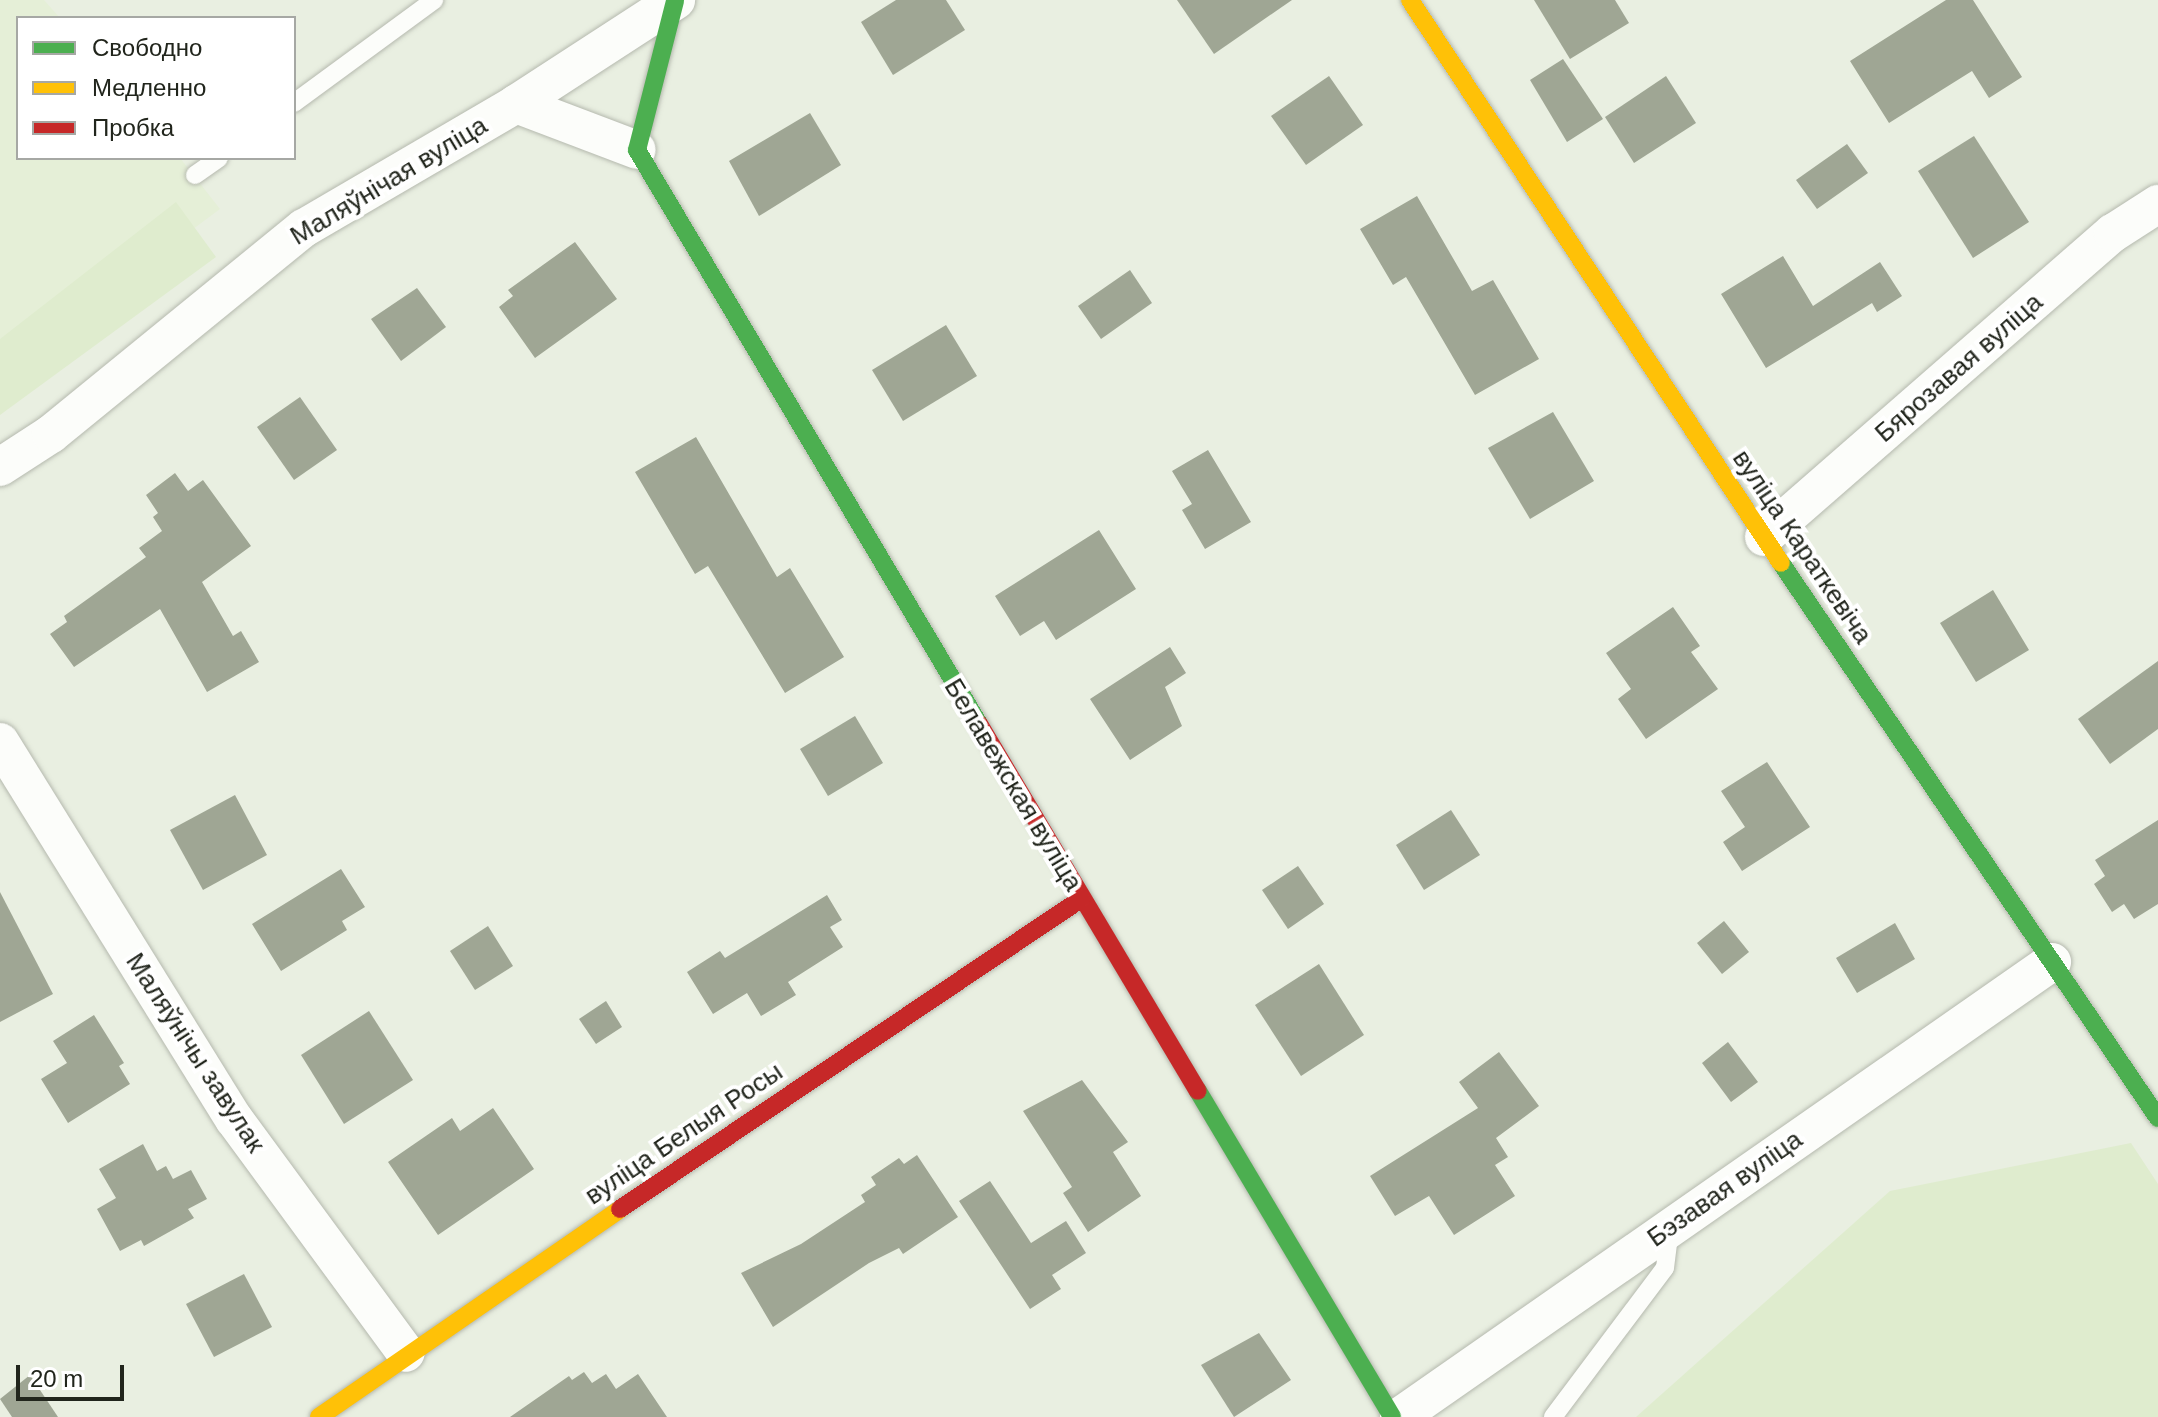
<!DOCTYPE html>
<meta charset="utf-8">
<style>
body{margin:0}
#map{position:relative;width:2158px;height:1417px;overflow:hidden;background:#e9efe1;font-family:Arial,sans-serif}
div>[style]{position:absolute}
.built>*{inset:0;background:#e5efd7}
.green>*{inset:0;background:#dfecce}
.building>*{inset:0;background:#9fa694}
.roads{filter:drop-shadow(0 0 2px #b5b9ae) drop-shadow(0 0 2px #b5b9ae)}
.lane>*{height:18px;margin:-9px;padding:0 9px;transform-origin:9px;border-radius:9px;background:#fcfdfa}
.street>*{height:38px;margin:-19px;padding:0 19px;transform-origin:19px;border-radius:19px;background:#fcfdfa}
.fast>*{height:18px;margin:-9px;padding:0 9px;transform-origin:9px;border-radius:9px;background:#4caf50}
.slow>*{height:18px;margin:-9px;padding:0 9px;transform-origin:9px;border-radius:9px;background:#ffc107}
.jam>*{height:18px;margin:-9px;padding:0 9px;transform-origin:9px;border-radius:9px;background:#c62828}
span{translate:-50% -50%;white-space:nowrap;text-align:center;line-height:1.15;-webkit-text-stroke:8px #fff;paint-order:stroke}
.street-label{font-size:26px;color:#21251c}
.legend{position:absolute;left:16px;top:16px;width:280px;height:144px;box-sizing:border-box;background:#fff;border:2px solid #a6a8a4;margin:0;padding:10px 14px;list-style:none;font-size:24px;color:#21251c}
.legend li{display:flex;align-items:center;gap:16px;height:40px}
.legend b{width:40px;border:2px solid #a6a8a4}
.scale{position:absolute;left:16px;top:1365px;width:108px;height:36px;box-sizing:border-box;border:4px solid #21251c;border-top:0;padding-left:10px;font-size:24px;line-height:28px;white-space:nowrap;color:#21251c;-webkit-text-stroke:6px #fff;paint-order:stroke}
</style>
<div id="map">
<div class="built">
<div style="clip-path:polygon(0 0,44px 0,60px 18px,18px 18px,18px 158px,180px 158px,220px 209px,0 373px)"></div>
</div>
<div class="green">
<div style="clip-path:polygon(176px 202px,216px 257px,0 415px,0 339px)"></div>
<div style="clip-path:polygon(2131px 1143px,2158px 1184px,2158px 1417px,1636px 1417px,1890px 1191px)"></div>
</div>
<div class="building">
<div style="clip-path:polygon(896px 0,946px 0,965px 30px,893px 75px,861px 22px)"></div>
<div style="clip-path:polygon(1177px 0,1292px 0,1214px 54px)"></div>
<div style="clip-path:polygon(1534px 0,1615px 0,1629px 23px,1570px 59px)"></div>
<div style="clip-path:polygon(1946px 0,1973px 0,2022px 77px,1989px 98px,1972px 71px,1889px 123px,1850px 61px)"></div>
<div style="clip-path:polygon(1563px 59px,1603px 119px,1567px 142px,1530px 80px)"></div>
<div style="clip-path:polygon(1329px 76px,1363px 125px,1306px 165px,1271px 116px)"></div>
<div style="clip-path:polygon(1666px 76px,1696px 123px,1634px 163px,1605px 117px)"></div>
<div style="clip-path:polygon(810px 113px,841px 165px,759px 216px,729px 161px)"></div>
<div style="clip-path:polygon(1974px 136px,2029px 222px,1973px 258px,1918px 171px)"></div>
<div style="clip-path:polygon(1847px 144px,1868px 173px,1817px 209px,1796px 180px)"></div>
<div style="clip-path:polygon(1417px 196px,1472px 291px,1493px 280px,1539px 359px,1475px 395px,1406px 277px,1393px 285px,1360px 229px)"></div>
<div style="clip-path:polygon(575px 242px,617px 299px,535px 358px,499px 307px,513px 296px,508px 290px)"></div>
<div style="clip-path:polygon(1783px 256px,1813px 306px,1880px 262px,1902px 296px,1877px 312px,1872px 303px,1766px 368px,1721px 294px)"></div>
<div style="clip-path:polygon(1130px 270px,1152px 303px,1101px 339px,1078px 306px)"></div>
<div style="clip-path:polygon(417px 288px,446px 327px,401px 361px,371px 319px)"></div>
<div style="clip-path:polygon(946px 325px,977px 376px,903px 421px,872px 370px)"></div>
<div style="clip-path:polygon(300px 397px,337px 450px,294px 480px,257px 427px)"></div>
<div style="clip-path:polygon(1553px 412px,1594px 481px,1530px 519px,1488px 448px)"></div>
<div style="clip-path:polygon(696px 437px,777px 577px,790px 568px,844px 657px,785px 693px,708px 566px,695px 574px,635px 472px)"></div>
<div style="clip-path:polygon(1208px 450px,1251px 522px,1205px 549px,1182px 510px,1192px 504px,1172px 471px)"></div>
<div style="clip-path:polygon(175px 473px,188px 491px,203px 480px,251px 546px,202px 582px,233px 636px,241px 631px,259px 662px,207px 692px,160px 609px,74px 667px,50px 634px,67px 622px,64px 616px,146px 557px,139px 548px,162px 531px,153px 517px,158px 513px,146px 495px)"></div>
<div style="clip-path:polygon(1099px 530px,1136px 589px,1056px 640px,1044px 621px,1020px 636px,995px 596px)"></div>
<div style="clip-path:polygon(1993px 590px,2029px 650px,1976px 682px,1940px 623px)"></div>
<div style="clip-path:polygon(1673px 607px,1700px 646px,1691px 652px,1718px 689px,1646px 739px,1618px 699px,1631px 689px,1606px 653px)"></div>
<div style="clip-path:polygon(1170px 647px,1186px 673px,1165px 687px,1182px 726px,1130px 760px,1090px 699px)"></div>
<div style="clip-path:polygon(2158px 661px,2158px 729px,2110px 764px,2078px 719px)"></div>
<div style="clip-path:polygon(855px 716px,883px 763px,828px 796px,800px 749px)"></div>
<div style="clip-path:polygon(1767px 762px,1810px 827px,1742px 871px,1723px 842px,1745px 827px,1721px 791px)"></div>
<div style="clip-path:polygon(235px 795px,267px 855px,203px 890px,170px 830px)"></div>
<div style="clip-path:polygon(1451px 810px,1480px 855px,1424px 890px,1396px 845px)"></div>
<div style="clip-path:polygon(2158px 820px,2158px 904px,2134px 919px,2124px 904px,2112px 912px,2094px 884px,2105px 876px,2095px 860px)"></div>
<div style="clip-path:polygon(1298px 866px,1324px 904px,1288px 929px,1262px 890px)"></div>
<div style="clip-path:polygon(341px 869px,365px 907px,342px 921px,347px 930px,281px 971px,252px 924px)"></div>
<div style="clip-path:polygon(0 892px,53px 994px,0 1022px)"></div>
<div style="clip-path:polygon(827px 895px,842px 920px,830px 927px,843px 947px,788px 982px,796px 995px,761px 1016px,747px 993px,713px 1014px,687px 972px,720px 951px,725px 958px)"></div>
<div style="clip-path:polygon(1724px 921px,1749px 952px,1722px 974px,1697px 943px)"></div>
<div style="clip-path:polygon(1895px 923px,1915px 959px,1857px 993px,1836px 958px)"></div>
<div style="clip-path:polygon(488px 926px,513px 966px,475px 990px,450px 951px)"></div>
<div style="clip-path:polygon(1319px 964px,1364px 1035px,1301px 1076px,1255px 1005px)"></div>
<div style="clip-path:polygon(606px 1001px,622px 1027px,596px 1044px,579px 1019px)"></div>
<div style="clip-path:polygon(369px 1011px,413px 1080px,344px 1124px,301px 1055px)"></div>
<div style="clip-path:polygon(94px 1015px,124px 1063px,119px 1066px,130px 1084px,68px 1123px,41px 1079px,67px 1063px,53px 1041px)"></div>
<div style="clip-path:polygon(1728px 1042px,1758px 1082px,1731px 1102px,1702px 1063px)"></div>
<div style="clip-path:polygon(1499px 1052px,1539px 1106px,1496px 1138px,1508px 1157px,1495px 1165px,1515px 1196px,1454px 1235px,1429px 1196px,1395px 1216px,1370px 1176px,1478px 1108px,1459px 1082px)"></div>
<div style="clip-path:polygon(1082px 1080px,1128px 1142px,1113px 1152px,1141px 1196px,1088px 1232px,1063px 1193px,1072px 1187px,1023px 1111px)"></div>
<div style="clip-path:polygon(493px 1108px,534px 1169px,438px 1235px,388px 1162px,452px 1118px,460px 1131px)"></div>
<div style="clip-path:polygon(143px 1144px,157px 1171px,166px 1166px,173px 1179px,191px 1170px,207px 1199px,188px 1209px,194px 1218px,144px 1246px,141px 1240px,120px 1251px,97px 1209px,116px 1198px,99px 1169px)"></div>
<div style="clip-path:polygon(917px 1155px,958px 1217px,903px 1254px,899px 1248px,869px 1263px,773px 1327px,741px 1273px,801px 1244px,865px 1202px,861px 1195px,876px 1185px,871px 1177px,899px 1158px,904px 1164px)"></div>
<div style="clip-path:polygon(990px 1181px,1031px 1243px,1066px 1221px,1086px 1253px,1052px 1275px,1061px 1289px,1030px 1309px,959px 1201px)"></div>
<div style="clip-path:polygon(244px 1274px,272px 1327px,214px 1357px,186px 1304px)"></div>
<div style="clip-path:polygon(1259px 1333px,1291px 1380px,1234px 1417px,1201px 1365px)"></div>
<div style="clip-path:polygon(584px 1372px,592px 1383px,606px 1374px,616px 1389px,638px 1374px,667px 1417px,510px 1417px,569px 1376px,572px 1380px)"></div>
<div style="clip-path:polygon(30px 1375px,58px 1417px,12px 1417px,0 1399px)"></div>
</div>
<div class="roads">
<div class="lane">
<div style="left:294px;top:103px;width:174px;rotate:-36.3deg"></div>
<div style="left:195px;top:175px;width:29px;rotate:-35deg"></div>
<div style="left:1553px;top:1417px;width:186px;rotate:-53.1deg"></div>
<div style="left:1665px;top:1268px;width:38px;rotate:-83deg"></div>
</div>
<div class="street">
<div style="left:516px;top:104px;width:129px;rotate:20.8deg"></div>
<div style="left:0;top:467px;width:61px;rotate:-32.9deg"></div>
<div style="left:51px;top:434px;width:326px;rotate:-39.2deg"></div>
<div style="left:304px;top:228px;width:246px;rotate:-30.3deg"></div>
<div style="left:516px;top:104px;width:191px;rotate:-33deg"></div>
<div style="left:1764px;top:537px;width:463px;rotate:-41.1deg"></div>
<div style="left:2113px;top:233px;width:54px;rotate:-32.8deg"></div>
<div style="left:0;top:742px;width:444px;rotate:58.2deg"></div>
<div style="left:234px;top:1119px;width:290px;rotate:53.7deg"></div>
<div style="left:1399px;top:1417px;width:796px;rotate:-34.87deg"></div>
</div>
<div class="fast">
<div style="left:675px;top:1px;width:154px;rotate:104.3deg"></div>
<div style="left:637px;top:150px;width:668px;rotate:59.21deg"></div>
<div style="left:1781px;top:563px;width:671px;rotate:55.81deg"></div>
<div style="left:1198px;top:1091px;width:379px;rotate:59.2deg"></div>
</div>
<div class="slow">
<div style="left:1410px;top:0;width:674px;rotate:56.62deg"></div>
<div style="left:319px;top:1417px;width:366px;rotate:-34.6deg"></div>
</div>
<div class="jam">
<div style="left:979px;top:724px;width:427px;rotate:59.2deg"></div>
<div style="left:620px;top:1209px;width:556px;rotate:-33.92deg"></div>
</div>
</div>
<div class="street-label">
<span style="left:389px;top:181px;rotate:-31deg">Маляўнічая вуліца</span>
<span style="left:1959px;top:368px;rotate:-41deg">Бярозавая вуліца</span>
<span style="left:1802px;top:547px;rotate:56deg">вуліца Караткевіча</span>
<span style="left:1013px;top:785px;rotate:59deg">Белавежская вуліца</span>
<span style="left:195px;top:1053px;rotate:57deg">Маляўнічы завулак</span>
<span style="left:684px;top:1134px;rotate:-34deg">вуліца Белыя Росы</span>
<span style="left:1725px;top:1189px;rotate:-35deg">Бэзавая вуліца</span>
</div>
<ul class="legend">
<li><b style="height:10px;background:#4caf50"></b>Свободно</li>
<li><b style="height:10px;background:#ffc107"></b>Медленно</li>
<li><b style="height:10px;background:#c62828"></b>Пробка</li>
</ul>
<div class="scale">20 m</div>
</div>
